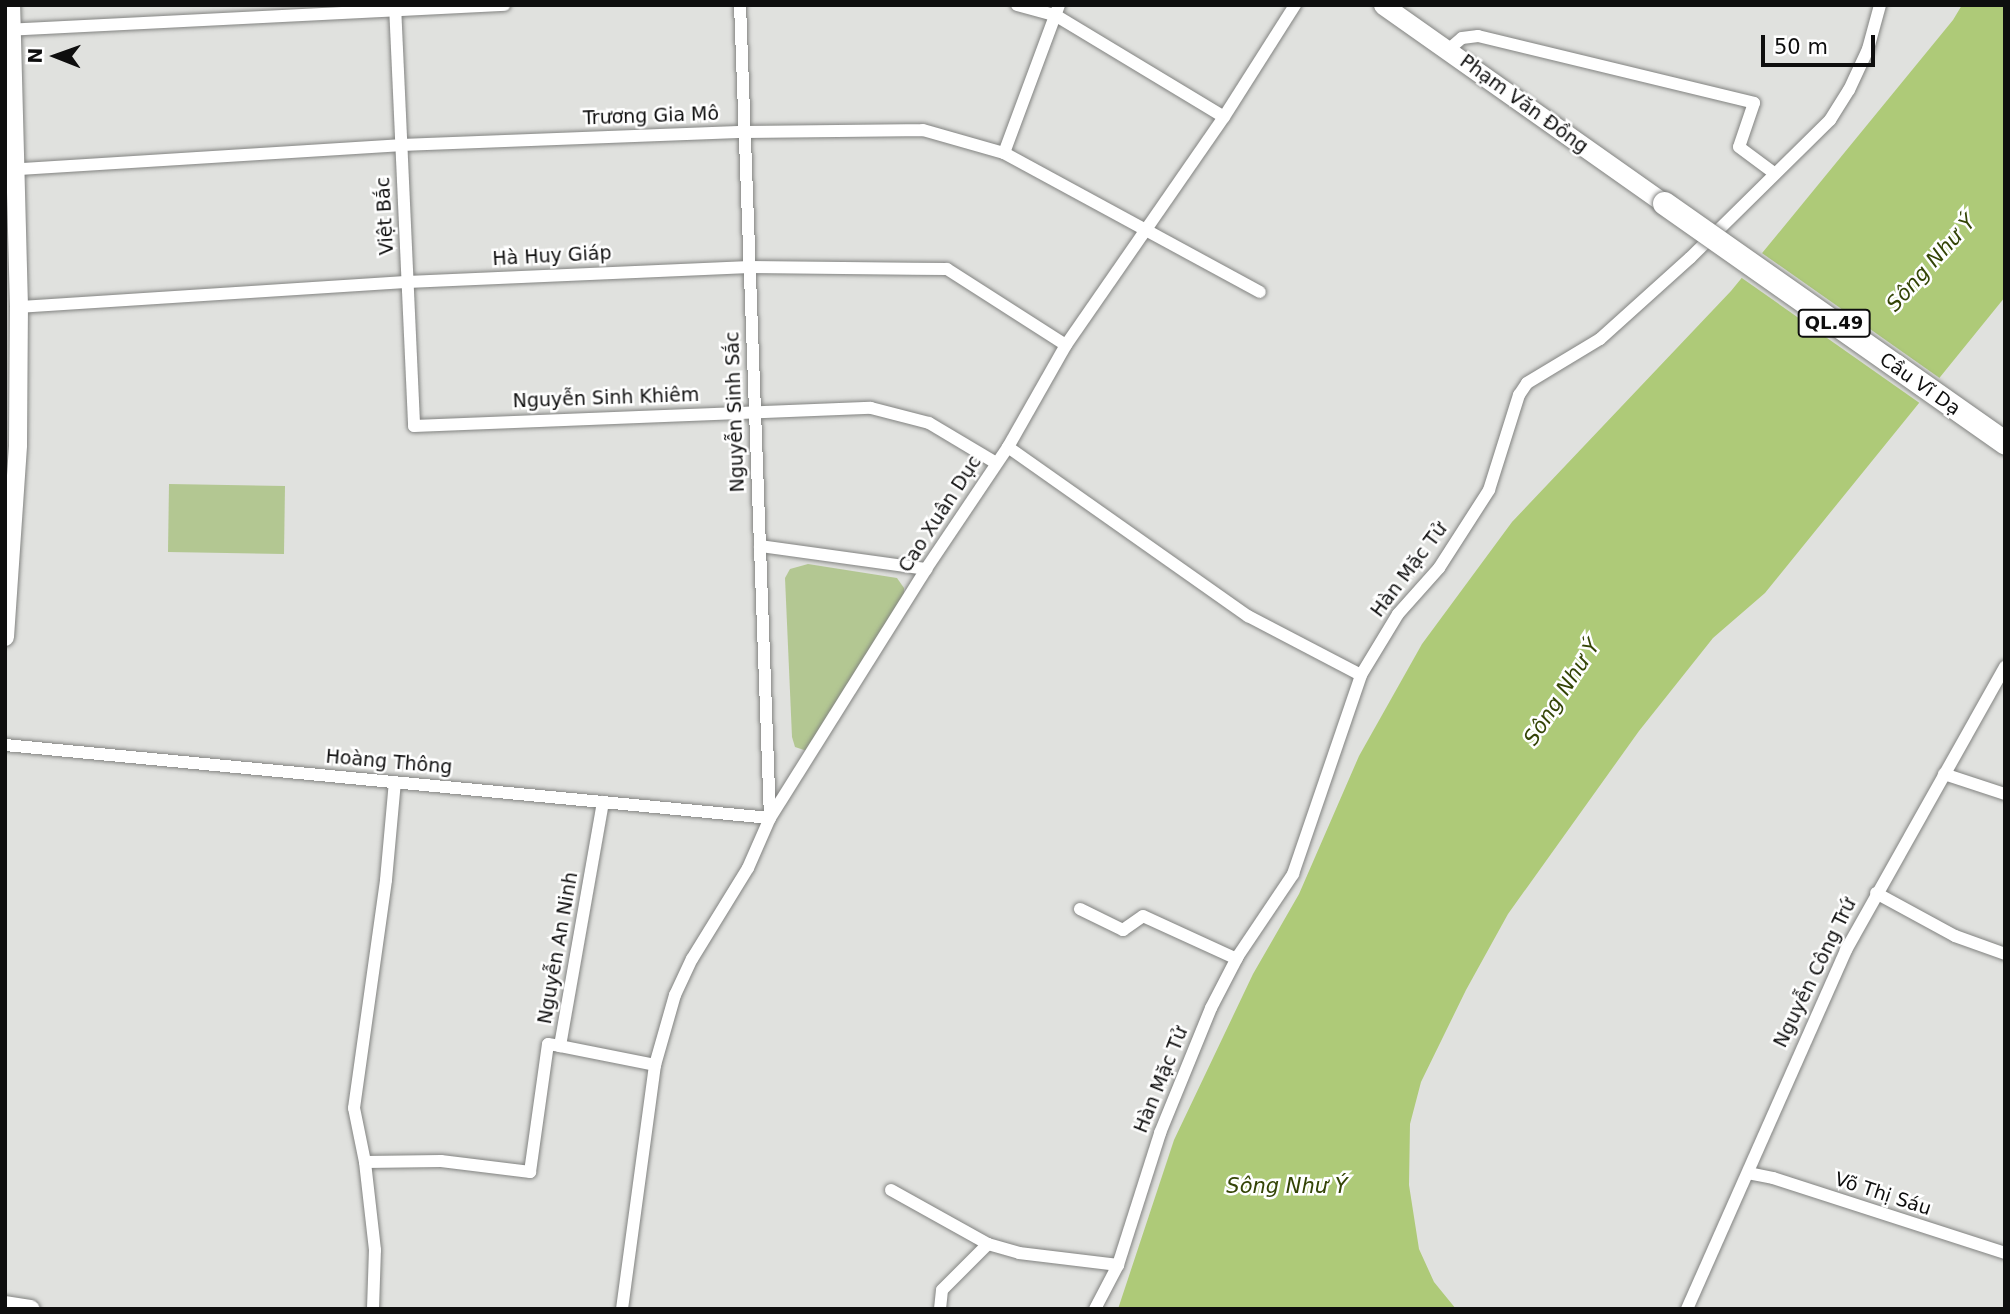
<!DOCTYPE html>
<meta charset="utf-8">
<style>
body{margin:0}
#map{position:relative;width:2010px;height:1314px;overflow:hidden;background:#e0e1de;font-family:"DejaVu Sans",sans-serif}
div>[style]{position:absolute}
.green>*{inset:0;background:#b3c792}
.water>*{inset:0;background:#aeca78}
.pier>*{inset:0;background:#e0e1de}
.roads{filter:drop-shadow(0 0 2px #828381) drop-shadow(0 0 2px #828381)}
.street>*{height:12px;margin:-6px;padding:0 6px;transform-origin:6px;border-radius:6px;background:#fff}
.secondary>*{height:18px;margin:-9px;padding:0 9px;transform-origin:9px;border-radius:9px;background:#fff}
.primary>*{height:19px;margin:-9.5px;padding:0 9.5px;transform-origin:9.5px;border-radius:9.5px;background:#fff}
.bridges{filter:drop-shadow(0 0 2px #828381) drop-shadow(0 0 2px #828381)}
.highway-bridge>*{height:23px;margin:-11.5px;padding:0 11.5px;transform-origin:11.5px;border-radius:11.5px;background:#fff}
span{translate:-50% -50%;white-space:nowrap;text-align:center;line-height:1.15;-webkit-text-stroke:5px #fff;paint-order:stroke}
.shield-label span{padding:2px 5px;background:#fff;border:2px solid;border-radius:5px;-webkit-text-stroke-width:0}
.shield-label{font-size:18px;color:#0e0e0e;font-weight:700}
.street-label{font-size:19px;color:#0e0e0e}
.water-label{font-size:21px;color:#334405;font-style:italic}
.frame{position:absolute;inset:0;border:7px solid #0e0e0e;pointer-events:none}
.north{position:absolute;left:21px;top:21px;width:70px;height:70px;-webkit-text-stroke:5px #fff;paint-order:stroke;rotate:271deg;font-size:19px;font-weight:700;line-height:28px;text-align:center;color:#0e0e0e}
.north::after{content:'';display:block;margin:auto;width:24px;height:32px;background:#0e0e0e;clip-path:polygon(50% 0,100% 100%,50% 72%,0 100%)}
.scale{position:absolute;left:1761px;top:35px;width:114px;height:32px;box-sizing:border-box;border:4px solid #0e0e0e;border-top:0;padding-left:9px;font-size:21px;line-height:24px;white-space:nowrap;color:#0e0e0e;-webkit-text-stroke:5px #fff;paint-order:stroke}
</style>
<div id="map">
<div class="green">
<div style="clip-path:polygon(169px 484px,285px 486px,284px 554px,168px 552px)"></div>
<div style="clip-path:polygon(808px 564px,897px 578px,904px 588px,904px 594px,807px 751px,795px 747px,792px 737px,785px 578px,790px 569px)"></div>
</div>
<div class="water">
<div style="clip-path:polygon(1962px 5px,2005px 5px,2005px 297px,1765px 593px,1713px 638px,1639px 731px,1508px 914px,1466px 990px,1421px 1082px,1410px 1124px,1409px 1185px,1419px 1249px,1434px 1282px,1456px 1309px,1118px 1309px,1174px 1140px,1253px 974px,1299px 894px,1359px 756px,1422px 644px,1512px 522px,1731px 291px,1953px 20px)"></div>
</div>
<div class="pier">
<div style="clip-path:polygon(1759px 251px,1941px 379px,1921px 404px,1739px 276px)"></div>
</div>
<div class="roads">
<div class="street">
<div style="left:395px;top:5px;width:421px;rotate:87.4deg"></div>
<div style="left:414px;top:426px;width:457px;rotate:-2.3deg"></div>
<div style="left:871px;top:408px;width:60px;rotate:14.5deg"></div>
<div style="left:929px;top:423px;width:78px;rotate:30.8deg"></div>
<div style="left:1017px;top:5px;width:39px;rotate:15deg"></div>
<div style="left:1055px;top:15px;width:197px;rotate:31.1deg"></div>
<div style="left:6px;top:30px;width:499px;rotate:-2.9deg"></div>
<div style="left:1448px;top:50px;width:18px;rotate:-41deg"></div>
<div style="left:1462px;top:38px;width:16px;rotate:-7deg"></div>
<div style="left:1478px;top:36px;width:284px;rotate:13.6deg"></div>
<div style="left:1754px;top:103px;width:46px;rotate:108.8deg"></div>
<div style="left:1739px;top:147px;width:44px;rotate:36.6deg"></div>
<div style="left:1004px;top:153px;width:158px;rotate:-69.6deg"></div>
<div style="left:5px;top:170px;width:397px;rotate:-3.6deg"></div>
<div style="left:401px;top:145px;width:344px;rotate:-2.2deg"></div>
<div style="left:745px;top:132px;width:178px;rotate:-0.6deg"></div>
<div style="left:923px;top:130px;width:84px;rotate:15.9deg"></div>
<div style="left:1004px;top:153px;width:291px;rotate:28.5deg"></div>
<div style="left:19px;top:307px;width:389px;rotate:-3.7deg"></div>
<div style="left:407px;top:282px;width:343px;rotate:-2.5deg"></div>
<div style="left:750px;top:267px;width:197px;rotate:0.6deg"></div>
<div style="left:947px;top:269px;width:141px;rotate:32.6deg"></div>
<div style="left:1008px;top:447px;width:294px;rotate:35.2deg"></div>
<div style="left:1248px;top:616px;width:127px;rotate:27.6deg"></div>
<div style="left:760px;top:546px;width:168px;rotate:7.9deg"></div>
<div style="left:5px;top:745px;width:768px;rotate:5.45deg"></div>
<div style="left:770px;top:818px;width:814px;rotate:-92.11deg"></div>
<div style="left:1944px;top:774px;width:64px;rotate:18.2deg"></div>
<div style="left:603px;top:802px;width:248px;rotate:100deg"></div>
<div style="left:560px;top:1046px;width:97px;rotate:11.3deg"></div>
<div style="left:1876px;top:893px;width:90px;rotate:28.6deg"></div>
<div style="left:1955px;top:936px;width:53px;rotate:19.8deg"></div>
<div style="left:1080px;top:909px;width:48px;rotate:26deg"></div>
<div style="left:1123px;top:930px;width:24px;rotate:-35deg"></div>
<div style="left:1143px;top:916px;width:103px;rotate:24.6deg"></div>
<div style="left:365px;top:1162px;width:76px;rotate:-0.8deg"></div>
<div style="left:441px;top:1161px;width:90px;rotate:7deg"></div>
<div style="left:530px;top:1172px;width:129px;rotate:-82deg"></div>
<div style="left:548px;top:1044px;width:12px;rotate:9deg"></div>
<div style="left:1748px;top:1173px;width:25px;rotate:11deg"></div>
<div style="left:1773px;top:1178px;width:244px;rotate:17.9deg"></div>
<div style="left:891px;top:1190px;width:111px;rotate:29.1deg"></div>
<div style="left:988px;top:1244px;width:32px;rotate:16deg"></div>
<div style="left:1019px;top:1253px;width:100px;rotate:6.9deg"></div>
<div style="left:373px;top:1309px;width:59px;rotate:-88.1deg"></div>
<div style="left:375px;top:1250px;width:89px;rotate:-96.5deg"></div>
<div style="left:365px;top:1162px;width:55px;rotate:-101.5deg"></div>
<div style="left:354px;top:1108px;width:230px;rotate:-82deg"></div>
<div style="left:386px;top:880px;width:98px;rotate:-84.8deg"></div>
<div style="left:622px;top:1309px;width:246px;rotate:-82.3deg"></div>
<div style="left:655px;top:1065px;width:73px;rotate:-74.1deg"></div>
<div style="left:675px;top:995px;width:40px;rotate:-65deg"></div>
<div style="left:692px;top:959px;width:107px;rotate:-58.4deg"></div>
<div style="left:748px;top:868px;width:55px;rotate:-66.3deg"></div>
<div style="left:770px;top:818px;width:294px;rotate:-57.9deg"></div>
<div style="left:926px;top:569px;width:147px;rotate:-56.1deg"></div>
<div style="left:1008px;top:447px;width:117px;rotate:-60.4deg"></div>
<div style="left:1066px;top:345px;width:277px;rotate:-55.3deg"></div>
<div style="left:1224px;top:117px;width:133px;rotate:-57.6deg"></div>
<div style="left:940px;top:1309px;width:19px;rotate:-84deg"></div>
<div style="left:942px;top:1290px;width:65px;rotate:-45deg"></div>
<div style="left:1095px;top:1309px;width:50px;rotate:-62.4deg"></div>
<div style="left:1118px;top:1265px;width:139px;rotate:-72.3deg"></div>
<div style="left:1160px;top:1133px;width:135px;rotate:-67.8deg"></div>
<div style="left:1211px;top:1008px;width:59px;rotate:-62.6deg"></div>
<div style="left:1238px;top:956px;width:99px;rotate:-56.1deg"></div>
<div style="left:1293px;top:874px;width:210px;rotate:-71.1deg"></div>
<div style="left:1361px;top:675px;width:71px;rotate:-58.8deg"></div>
<div style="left:1398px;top:614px;width:62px;rotate:-48.3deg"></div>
<div style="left:1439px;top:568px;width:93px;rotate:-57.3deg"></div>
<div style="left:1489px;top:490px;width:100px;rotate:-72.5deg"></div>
<div style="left:1519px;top:395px;width:14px;rotate:-56deg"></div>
<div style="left:1527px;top:383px;width:85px;rotate:-31.1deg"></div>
<div style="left:1600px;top:339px;width:121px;rotate:-42deg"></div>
<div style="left:1690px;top:258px;width:197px;rotate:-44.6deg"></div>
<div style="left:1830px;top:120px;width:36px;rotate:-58deg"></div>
<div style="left:1849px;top:90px;width:45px;rotate:-65.1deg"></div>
<div style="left:1868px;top:49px;width:46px;rotate:-74.7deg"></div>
<div style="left:1687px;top:1309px;width:393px;rotate:-66.1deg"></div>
<div style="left:1846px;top:950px;width:325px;rotate:-60.7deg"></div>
</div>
<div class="secondary">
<div style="left:5px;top:637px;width:192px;rotate:-86.1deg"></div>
<div style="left:18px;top:445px;width:138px;rotate:-89.6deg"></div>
<div style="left:19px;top:307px;width:302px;rotate:-91.5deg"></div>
<div style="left:5px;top:1305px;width:26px;rotate:9deg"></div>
</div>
<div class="primary">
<div style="left:1383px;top:5px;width:344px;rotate:35.2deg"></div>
</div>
</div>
<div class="bridges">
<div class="highway-bridge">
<div style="left:1664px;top:203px;width:417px;rotate:35.1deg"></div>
</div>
</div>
<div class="shield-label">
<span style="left:1834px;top:323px">QL.49</span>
</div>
<div class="street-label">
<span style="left:1524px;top:104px;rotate:36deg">Phạm Văn Đồng</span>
<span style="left:651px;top:116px;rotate:-2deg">Trương Gia Mô</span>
<span style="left:385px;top:216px;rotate:-93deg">Việt Bắc</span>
<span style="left:552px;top:256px;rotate:-3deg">Hà Huy Giáp</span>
<span style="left:1920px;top:384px;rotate:35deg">Cầu Vĩ Dạ</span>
<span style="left:606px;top:398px;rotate:-2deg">Nguyễn Sinh Khiêm</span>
<span style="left:735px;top:412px;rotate:-92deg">Nguyễn Sinh Sắc</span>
<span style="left:940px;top:514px;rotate:-57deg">Cao Xuân Dục</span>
<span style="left:1409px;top:570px;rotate:-53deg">Hàn Mặc Tử</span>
<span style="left:389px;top:762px;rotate:5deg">Hoàng Thông</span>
<span style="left:558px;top:948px;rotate:-80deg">Nguyễn An Ninh</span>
<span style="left:1815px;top:973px;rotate:-64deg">Nguyễn Công Trứ</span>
<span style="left:1161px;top:1080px;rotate:-68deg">Hàn Mặc Tử</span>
<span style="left:1883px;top:1194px;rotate:18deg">Võ Thị Sáu</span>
</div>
<div class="water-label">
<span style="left:1931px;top:263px;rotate:-48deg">Sông Như Ý</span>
<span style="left:1562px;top:692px;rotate:-57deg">Sông Như Ý</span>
<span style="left:1287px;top:1186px">Sông Như Ý</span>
</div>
<div class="frame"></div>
<div class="north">N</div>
<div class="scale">50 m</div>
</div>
